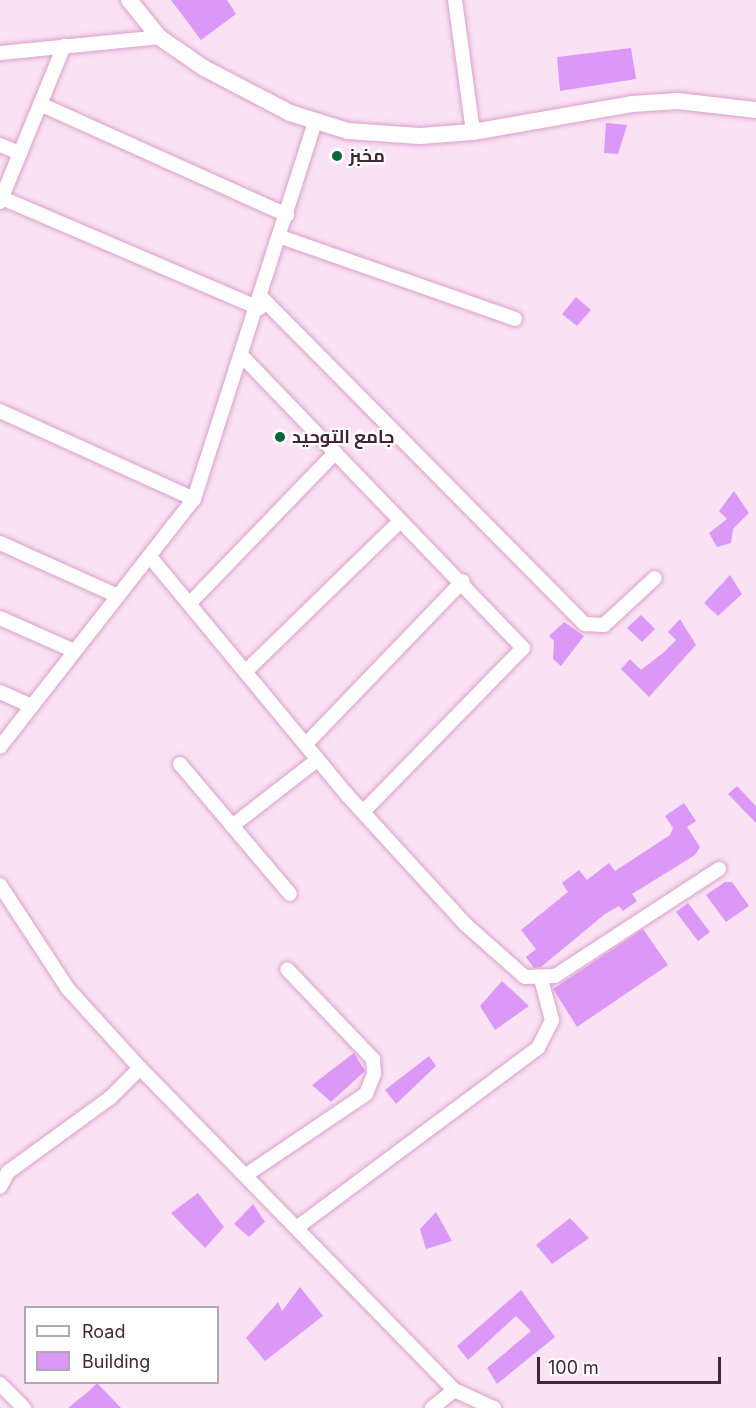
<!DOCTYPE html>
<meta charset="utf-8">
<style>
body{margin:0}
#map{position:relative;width:756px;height:1408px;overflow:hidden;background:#fae1f3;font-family:Inter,Cairo,sans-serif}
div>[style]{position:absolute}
.building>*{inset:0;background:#db98f6}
.roads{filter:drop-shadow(0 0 2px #da9fcb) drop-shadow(0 0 2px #da9fcb)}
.minor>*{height:14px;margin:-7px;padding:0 7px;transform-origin:7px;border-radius:7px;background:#fff}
.tertiary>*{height:16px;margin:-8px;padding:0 8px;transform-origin:8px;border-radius:8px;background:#fff}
.dots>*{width:16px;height:16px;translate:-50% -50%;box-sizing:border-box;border:3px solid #fff;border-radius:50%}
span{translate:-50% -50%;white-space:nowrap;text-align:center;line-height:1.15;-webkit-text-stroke:4.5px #fff;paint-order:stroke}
.poi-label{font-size:18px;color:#3f2739;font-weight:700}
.left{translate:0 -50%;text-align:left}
.legend{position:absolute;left:24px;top:1306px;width:195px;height:78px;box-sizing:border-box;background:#fff;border:2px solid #b2a9b0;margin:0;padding:8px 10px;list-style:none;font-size:18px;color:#3f2739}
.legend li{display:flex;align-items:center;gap:12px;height:30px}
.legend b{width:30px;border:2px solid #b2a9b0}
.scale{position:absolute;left:537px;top:1357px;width:184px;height:27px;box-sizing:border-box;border:3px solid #3f2739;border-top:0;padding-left:8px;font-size:18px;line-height:21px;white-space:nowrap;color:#3f2739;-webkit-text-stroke:4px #fff;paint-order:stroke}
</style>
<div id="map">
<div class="building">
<div style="clip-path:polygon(171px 0,227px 0,236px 14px,201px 40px)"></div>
<div style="clip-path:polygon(631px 48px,636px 79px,560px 91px,557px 57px)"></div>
<div style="clip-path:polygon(606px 123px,627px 125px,618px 154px,604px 153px)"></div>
<div style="clip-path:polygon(576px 297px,591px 310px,577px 326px,562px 314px)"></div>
<div style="clip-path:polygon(734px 491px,749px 513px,733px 529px,731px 543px,717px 547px,709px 533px,727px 519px,719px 511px)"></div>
<div style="clip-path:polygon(730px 575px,742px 594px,718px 616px,704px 603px)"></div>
<div style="clip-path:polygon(641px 615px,655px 629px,642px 642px,627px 628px)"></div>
<div style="clip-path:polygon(680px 619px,696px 645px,649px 697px,621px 669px,630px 659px,641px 670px,663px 653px,676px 640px,668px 632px)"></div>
<div style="clip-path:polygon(564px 622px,584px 636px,561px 666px,553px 659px,554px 641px,549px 636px)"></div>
<div style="clip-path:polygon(737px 786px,756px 806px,756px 823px,728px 794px)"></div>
<div style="clip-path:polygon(684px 803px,696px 821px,687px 827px,700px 847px,695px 855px,632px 894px,637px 901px,623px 911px,619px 906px,605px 914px,541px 967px,534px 968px,526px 957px,536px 949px,521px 930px,568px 892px,562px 883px,579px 870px,587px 880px,609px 863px,615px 871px,670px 835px,673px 828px,665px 816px)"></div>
<div style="clip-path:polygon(725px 882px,732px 882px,749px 906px,726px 922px,706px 895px)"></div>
<div style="clip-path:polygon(688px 903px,710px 932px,698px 941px,676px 912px)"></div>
<div style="clip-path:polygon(643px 929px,668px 965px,577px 1027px,553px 989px)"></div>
<div style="clip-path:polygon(502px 981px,529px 1006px,495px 1030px,480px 1006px)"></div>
<div style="clip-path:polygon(354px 1053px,365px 1071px,331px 1102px,312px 1085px)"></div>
<div style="clip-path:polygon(429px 1056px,436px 1066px,396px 1104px,385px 1090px)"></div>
<div style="clip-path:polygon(198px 1193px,224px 1227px,205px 1248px,171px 1213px)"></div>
<div style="clip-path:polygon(253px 1204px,265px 1222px,249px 1237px,234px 1224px)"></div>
<div style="clip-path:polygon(436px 1212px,452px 1241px,426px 1249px,420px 1229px)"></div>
<div style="clip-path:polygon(570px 1218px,589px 1238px,552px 1264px,536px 1245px)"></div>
<div style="clip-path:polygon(300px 1287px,323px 1316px,265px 1361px,246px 1338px,278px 1302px,282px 1311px)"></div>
<div style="clip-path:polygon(521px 1290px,555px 1337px,497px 1384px,487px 1368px,531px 1331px,516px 1316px,468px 1360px,457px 1346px)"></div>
<div style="clip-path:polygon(97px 1383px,121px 1408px,68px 1408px,89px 1391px)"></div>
</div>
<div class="roads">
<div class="minor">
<div style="left:455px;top:0;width:133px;rotate:82.2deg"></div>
<div style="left:0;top:53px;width:160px;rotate:-5.7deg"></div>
<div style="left:40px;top:104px;width:271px;rotate:24.2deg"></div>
<div style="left:0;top:145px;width:22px;rotate:22deg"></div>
<div style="left:2px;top:198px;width:280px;rotate:23.2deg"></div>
<div style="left:0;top:202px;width:169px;rotate:-67.7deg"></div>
<div style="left:281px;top:237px;width:248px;rotate:19.3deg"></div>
<div style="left:262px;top:298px;width:459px;rotate:45.3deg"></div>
<div style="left:585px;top:624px;width:19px;rotate:3deg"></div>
<div style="left:604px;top:625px;width:69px;rotate:-42.7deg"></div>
<div style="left:243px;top:357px;width:404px;rotate:46.1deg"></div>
<div style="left:523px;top:648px;width:229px;rotate:134.3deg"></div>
<div style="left:0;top:411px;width:213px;rotate:24.4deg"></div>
<div style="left:0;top:543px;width:129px;rotate:24.2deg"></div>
<div style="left:151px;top:558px;width:308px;rotate:50.4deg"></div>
<div style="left:347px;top:795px;width:175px;rotate:47.5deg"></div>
<div style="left:465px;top:924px;width:80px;rotate:41.5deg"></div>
<div style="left:525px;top:977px;width:30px;rotate:-2deg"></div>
<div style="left:555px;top:976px;width:196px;rotate:-33.1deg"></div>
<div style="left:190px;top:603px;width:209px;rotate:-46deg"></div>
<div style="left:0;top:618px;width:81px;rotate:24deg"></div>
<div style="left:246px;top:671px;width:215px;rotate:-44.2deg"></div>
<div style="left:0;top:692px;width:35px;rotate:24deg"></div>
<div style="left:306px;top:744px;width:226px;rotate:-46.1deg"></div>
<div style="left:0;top:747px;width:315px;rotate:-52deg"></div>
<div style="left:194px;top:499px;width:397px;rotate:-72.2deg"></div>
<div style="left:180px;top:764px;width:170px;rotate:49.8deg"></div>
<div style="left:232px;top:826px;width:108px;rotate:-37.8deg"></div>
<div style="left:0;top:885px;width:124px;rotate:56.8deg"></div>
<div style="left:68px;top:989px;width:107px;rotate:47.7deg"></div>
<div style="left:140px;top:1068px;width:450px;rotate:45.7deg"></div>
<div style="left:454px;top:1390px;width:44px;rotate:24.2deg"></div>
<div style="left:246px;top:1175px;width:145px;rotate:-34deg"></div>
<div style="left:366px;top:1094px;width:22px;rotate:-68deg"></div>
<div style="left:374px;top:1074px;width:15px;rotate:-94deg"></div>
<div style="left:373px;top:1059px;width:124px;rotate:-133.7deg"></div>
<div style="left:0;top:1187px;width:17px;rotate:-62deg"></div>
<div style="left:8px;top:1172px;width:126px;rotate:-36deg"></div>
<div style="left:110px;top:1098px;width:42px;rotate:-45deg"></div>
<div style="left:299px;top:1226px;width:298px;rotate:-36.7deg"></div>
<div style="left:538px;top:1048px;width:31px;rotate:-63deg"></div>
<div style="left:552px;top:1020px;width:42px;rotate:-105deg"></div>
<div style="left:0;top:1384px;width:34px;rotate:45deg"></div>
<div style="left:432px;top:1408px;width:28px;rotate:-39deg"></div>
</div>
<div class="tertiary">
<div style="left:129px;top:0;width:48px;rotate:51deg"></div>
<div style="left:159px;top:37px;width:55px;rotate:34.6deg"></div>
<div style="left:204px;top:68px;width:97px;rotate:27.6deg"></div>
<div style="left:290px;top:113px;width:61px;rotate:17.2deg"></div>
<div style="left:348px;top:131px;width:72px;rotate:4deg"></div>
<div style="left:420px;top:136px;width:53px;rotate:-4.3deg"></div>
<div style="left:473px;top:132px;width:161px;rotate:-10deg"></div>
<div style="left:632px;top:104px;width:46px;rotate:-3.7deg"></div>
<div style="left:678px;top:101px;width:79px;rotate:6.6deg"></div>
</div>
</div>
<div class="dots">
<div style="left:337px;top:156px;background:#06673b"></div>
<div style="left:280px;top:437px;background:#06673b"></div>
</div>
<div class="poi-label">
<span class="left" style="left:349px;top:156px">مخبز</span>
<span class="left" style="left:292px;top:437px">جامع التوحيد</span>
</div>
<ul class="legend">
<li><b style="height:8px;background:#fff"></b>Road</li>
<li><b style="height:16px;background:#db98f6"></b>Building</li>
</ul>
<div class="scale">100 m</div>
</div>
